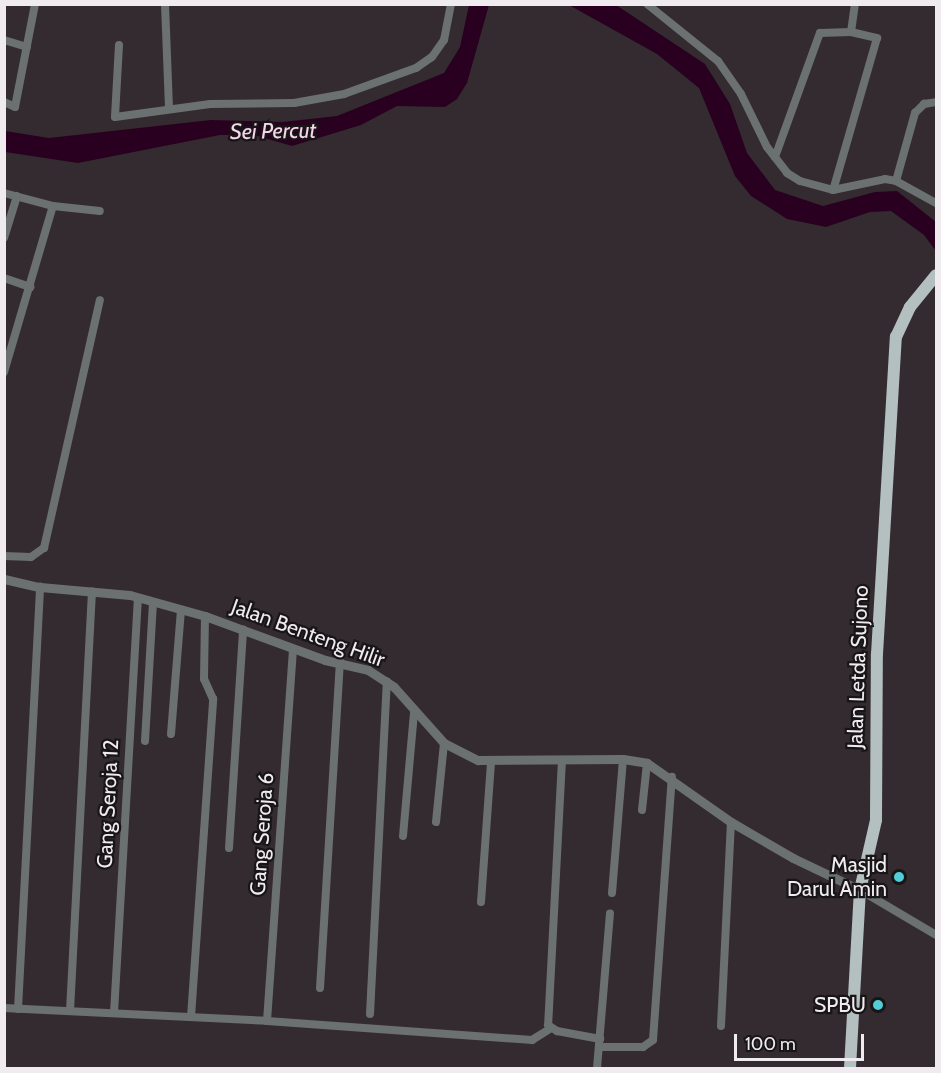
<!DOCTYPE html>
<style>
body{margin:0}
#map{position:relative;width:941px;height:1073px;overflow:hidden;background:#332b30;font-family:Cabin,sans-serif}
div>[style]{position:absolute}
.water>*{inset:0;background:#29001f}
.minor>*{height:8px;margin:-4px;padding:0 4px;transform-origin:4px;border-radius:4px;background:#6b7071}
.tertiary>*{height:9px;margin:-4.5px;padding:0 4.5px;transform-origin:4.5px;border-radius:4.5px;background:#6b7071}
.trunk>*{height:12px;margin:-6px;padding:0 6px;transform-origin:6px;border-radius:6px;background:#b4bfc0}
.dots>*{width:16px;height:16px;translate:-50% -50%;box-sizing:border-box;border:3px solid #181517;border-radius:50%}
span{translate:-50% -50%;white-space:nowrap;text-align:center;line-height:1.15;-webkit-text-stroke:4.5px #181517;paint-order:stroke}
.street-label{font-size:21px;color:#f0ebee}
.poi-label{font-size:21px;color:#f0ebee}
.right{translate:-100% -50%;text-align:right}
.water-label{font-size:22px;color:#f7d5eb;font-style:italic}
.frame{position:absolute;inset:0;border:6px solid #f0ebee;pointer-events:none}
.scale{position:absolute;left:734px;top:1034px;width:130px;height:27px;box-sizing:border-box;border:3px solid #f0ebee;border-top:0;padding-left:8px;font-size:18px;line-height:21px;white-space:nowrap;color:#f0ebee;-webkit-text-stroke:4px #181517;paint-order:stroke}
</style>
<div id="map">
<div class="water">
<div style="clip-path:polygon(469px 5px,489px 5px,467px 83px,457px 99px,445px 107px,397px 106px,361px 125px,292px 146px,254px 135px,220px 135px,78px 163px,5px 152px,5px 131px,49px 138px,211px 120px,283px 122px,337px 116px,444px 73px,460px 47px)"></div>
<div style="clip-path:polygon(569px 5px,616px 5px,705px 64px,730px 104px,747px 153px,775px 190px,823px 206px,875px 192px,897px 191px,936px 222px,936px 251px,924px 235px,891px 211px,870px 212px,826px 227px,787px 219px,770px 208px,751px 196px,735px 176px,699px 88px,657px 54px)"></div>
</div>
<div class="minor">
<div style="left:165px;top:4px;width:105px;rotate:87.8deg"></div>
<div style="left:647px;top:4px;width:91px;rotate:38.8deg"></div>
<div style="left:718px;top:61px;width:40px;rotate:55.1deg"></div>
<div style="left:741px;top:94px;width:59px;rotate:63.9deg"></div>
<div style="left:767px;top:147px;width:33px;rotate:52deg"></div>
<div style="left:787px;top:173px;width:15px;rotate:32deg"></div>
<div style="left:800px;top:181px;width:34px;rotate:15deg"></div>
<div style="left:833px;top:190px;width:53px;rotate:-11.9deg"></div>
<div style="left:885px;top:179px;width:11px;rotate:10deg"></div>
<div style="left:896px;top:181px;width:46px;rotate:28.8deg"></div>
<div style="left:851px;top:32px;width:28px;rotate:-82deg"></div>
<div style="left:4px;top:40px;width:24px;rotate:17deg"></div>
<div style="left:119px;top:45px;width:72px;rotate:93.2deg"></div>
<div style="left:115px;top:117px;width:96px;rotate:-7.8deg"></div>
<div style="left:210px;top:104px;width:84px;rotate:-0.7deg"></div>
<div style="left:294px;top:103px;width:51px;rotate:-10.2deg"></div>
<div style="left:344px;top:94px;width:77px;rotate:-19.9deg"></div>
<div style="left:416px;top:68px;width:19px;rotate:-35deg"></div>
<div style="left:432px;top:57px;width:21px;rotate:-55deg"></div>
<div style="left:444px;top:40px;width:37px;rotate:-79deg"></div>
<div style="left:4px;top:102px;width:12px;rotate:24deg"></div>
<div style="left:15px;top:107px;width:105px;rotate:-79deg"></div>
<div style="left:775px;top:157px;width:132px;rotate:-70.1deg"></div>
<div style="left:820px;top:33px;width:31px;rotate:-2deg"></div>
<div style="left:851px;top:32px;width:27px;rotate:13deg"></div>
<div style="left:877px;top:38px;width:158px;rotate:106.1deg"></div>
<div style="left:896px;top:181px;width:71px;rotate:-74.4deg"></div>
<div style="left:915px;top:113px;width:13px;rotate:-45deg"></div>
<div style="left:924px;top:104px;width:12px;rotate:-9deg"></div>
<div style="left:4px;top:193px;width:51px;rotate:14.9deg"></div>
<div style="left:53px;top:206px;width:47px;rotate:6.1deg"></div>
<div style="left:4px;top:238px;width:44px;rotate:-72.8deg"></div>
<div style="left:4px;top:278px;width:28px;rotate:19deg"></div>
<div style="left:4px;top:372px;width:173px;rotate:-73.6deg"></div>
<div style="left:4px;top:556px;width:27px;rotate:2deg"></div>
<div style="left:31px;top:557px;width:16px;rotate:-35deg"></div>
<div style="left:44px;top:548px;width:254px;rotate:-77.3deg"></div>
<div style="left:171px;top:734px;width:125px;rotate:-85.4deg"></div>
<div style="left:145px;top:741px;width:139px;rotate:-86.7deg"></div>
<div style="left:562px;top:760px;width:265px;rotate:93deg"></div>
<div style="left:548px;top:1025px;width:11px;rotate:34deg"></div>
<div style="left:557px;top:1031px;width:44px;rotate:10.5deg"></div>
<div style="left:642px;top:810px;width:47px;rotate:-83.9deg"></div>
<div style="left:436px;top:822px;width:79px;rotate:-84.2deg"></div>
<div style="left:403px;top:836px;width:123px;rotate:-84.9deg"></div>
<div style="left:229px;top:848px;width:219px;rotate:-86.3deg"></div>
<div style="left:860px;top:890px;width:88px;rotate:30.6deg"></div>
<div style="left:612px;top:893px;width:134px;rotate:-85.3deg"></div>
<div style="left:481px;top:902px;width:141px;rotate:-85.9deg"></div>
<div style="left:320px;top:988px;width:327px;rotate:-86.5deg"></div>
<div style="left:4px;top:1008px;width:263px;rotate:2.8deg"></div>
<div style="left:267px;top:1021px;width:266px;rotate:4.1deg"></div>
<div style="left:532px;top:1040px;width:22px;rotate:-32deg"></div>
<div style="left:18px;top:1009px;width:423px;rotate:-87deg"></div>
<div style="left:70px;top:1011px;width:420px;rotate:-87deg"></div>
<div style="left:114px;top:1013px;width:416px;rotate:-86.7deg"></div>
<div style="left:370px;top:1014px;width:333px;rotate:-87.1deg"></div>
<div style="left:191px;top:1017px;width:319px;rotate:-86deg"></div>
<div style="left:213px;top:699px;width:22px;rotate:-114deg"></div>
<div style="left:204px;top:679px;width:63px;rotate:-89.1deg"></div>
<div style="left:267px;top:1021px;width:372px;rotate:-86deg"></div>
<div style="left:721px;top:1026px;width:204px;rotate:-87.2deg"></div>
<div style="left:599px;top:1047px;width:44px"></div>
<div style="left:643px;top:1047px;width:12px;rotate:-35deg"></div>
<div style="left:653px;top:1040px;width:264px;rotate:-85.9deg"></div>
<div style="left:597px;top:1068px;width:155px;rotate:-85.2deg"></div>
</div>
<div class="tertiary">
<div style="left:4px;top:579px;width:37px;rotate:13deg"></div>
<div style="left:40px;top:587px;width:90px;rotate:5.1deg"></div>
<div style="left:130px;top:595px;width:78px;rotate:15.6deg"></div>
<div style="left:205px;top:616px;width:128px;rotate:20.1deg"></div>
<div style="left:325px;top:660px;width:44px;rotate:13.1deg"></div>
<div style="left:368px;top:670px;width:31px;rotate:33deg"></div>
<div style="left:394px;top:687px;width:75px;rotate:48.2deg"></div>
<div style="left:444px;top:743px;width:38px;rotate:27deg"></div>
<div style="left:478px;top:760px;width:145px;rotate:-0.4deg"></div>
<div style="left:623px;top:759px;width:24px;rotate:9deg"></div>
<div style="left:647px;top:763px;width:103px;rotate:35.1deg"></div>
<div style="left:731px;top:822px;width:72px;rotate:30.1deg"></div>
<div style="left:793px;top:858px;width:74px;rotate:25.5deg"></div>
</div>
<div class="trunk">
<div style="left:850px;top:1068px;width:178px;rotate:-86.8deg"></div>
<div style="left:860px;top:890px;width:72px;rotate:-77.1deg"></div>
<div style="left:876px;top:820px;width:166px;rotate:-89.7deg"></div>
<div style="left:877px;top:654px;width:318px;rotate:-86.6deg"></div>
<div style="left:896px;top:337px;width:33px;rotate:-65deg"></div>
<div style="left:910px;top:307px;width:41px;rotate:-50.9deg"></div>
</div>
<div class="dots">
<div style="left:899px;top:877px;background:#52ccd6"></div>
<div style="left:878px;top:1005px;background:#52ccd6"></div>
</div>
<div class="street-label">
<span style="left:308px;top:633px;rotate:20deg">Jalan Benteng Hilir</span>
<span style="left:858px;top:667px;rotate:-88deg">Jalan Letda Sujono</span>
<span style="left:108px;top:804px;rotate:-87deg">Gang Seroja 12</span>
<span style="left:262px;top:834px;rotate:-86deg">Gang Seroja 6</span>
</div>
<div class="poi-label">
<span class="right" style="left:887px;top:877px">Masjid<br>Darul Amin</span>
<span class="right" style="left:866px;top:1005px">SPBU</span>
</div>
<div class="water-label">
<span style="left:273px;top:131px;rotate:-1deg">Sei Percut</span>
</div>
<div class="frame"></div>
<div class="scale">100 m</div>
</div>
